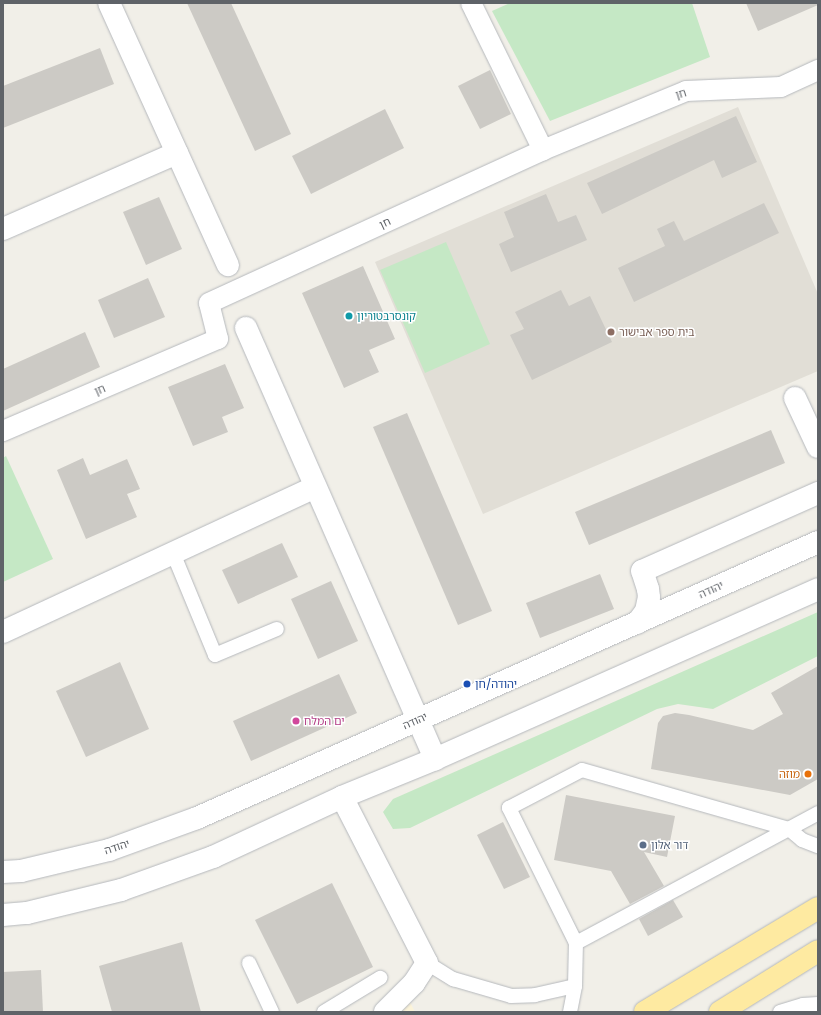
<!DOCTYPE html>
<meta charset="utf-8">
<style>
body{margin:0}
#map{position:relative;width:821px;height:1015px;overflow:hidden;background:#f1efe8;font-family:Poppins,"Noto Sans Hebrew",sans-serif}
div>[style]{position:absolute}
.education>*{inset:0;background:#e1ded6}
.green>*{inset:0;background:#c5e8c5}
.sand>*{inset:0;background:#fbf3d9}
.building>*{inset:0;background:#cccac5}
.roads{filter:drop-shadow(0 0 1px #b5b8bc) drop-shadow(0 0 1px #b5b8bc)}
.service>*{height:14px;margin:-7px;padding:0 7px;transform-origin:7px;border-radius:7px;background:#fff}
.pedestrian>*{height:20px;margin:-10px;padding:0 10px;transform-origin:10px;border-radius:10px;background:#fff}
.minor>*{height:22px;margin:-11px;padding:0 11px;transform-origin:11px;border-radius:11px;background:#fff}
.tertiary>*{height:22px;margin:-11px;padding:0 11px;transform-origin:11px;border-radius:11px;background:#fff}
.trunk>*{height:22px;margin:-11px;padding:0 11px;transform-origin:11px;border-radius:11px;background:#feeaa1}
.dots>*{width:11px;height:11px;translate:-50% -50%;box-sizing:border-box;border:2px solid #fff;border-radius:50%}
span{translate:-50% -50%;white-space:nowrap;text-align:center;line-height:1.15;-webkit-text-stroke:3px #fff;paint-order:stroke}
.street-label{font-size:11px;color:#5f6368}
.culture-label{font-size:11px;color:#0d838f}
.left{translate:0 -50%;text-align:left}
.education-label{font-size:11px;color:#785e54}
.transit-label{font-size:11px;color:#164399}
.hotel-label{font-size:11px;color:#b23c85}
.food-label{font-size:11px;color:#c56008}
.right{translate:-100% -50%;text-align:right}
.service-label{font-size:11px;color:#4e5e75}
.frame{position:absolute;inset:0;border:4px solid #5f6368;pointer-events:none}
</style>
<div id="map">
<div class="education">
<div style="clip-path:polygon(738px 107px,818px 294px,818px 371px,483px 514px,375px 262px)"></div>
</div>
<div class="green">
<div style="clip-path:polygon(510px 3px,692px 3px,710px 57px,550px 121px,492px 11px)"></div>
<div style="clip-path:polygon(446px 242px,490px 344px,425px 373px,380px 270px)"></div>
<div style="clip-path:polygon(6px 456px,53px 559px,3px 582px,3px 458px)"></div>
<div style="clip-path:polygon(818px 612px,818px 656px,713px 709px,678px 704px,657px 709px,410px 828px,393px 829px,383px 812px,393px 799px)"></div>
</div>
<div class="sand">
<div style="clip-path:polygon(407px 996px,415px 1012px,383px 1012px)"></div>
</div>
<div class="building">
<div style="clip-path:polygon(187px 3px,231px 3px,291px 134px,255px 151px)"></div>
<div style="clip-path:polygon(746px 3px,818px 3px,818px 5px,758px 31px)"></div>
<div style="clip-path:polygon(100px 48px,114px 84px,3px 128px,3px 86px)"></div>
<div style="clip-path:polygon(490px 70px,511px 114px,480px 129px,458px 86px)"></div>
<div style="clip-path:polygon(385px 109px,404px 148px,311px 194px,292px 156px)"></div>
<div style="clip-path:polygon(736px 116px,757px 162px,722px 178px,714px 160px,602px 214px,587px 183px)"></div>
<div style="clip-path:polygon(546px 194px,558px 222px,576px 215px,587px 240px,511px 272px,499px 244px,514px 237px,504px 212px)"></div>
<div style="clip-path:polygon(159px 197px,182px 249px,146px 265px,123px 212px)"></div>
<div style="clip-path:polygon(764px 203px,779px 233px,634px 302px,618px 268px,665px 246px,657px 229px,674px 221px,684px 241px)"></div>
<div style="clip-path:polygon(363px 266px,395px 339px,369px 350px,379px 372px,344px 388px,302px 293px)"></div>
<div style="clip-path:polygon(148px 278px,165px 317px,114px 338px,98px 300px)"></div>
<div style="clip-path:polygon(561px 290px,569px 306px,590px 296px,612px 342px,532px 380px,510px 335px,524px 329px,515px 312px)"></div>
<div style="clip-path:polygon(85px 332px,100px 367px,3px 411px,3px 369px)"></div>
<div style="clip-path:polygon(225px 364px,244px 408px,222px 417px,228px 432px,193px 446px,168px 387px)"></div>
<div style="clip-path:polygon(407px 413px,492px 611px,458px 625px,373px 427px)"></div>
<div style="clip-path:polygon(771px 430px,785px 463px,589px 545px,575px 512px)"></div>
<div style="clip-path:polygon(83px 458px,90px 475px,127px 459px,140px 489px,127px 494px,137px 517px,86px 539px,57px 470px)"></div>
<div style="clip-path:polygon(282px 543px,298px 577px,238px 604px,222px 570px)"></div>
<div style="clip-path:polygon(600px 574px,614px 609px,540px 638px,526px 603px)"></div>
<div style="clip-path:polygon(331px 581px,358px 641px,318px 659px,291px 599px)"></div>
<div style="clip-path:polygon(120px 662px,149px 729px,86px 757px,56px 691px)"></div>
<div style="clip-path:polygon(818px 666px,818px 779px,790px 795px,651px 769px,658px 723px,663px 716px,675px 713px,689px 715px,753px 730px,783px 714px,771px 693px)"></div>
<div style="clip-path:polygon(339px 674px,357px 713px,251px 761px,233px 721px)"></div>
<div style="clip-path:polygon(566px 795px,675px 816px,667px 857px,644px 852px,664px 886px,630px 904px,611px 871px,554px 860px)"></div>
<div style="clip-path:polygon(503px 822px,530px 877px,504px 889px,477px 835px)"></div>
<div style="clip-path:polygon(332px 883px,373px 967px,297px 1004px,255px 920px)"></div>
<div style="clip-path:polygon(673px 900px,683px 917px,648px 936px,639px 919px)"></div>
<div style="clip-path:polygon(182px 942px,201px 1012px,112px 1012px,99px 966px)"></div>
<div style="clip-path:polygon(41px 970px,43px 1012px,3px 1012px,3px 972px)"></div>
</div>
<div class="roads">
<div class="service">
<div style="left:173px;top:553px;width:110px;rotate:67.6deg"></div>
<div style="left:215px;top:655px;width:67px;rotate:-22.8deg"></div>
<div style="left:576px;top:943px;width:275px;rotate:-28.2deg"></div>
<div style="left:249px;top:963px;width:54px;rotate:64.9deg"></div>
<div style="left:427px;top:963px;width:31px;rotate:32deg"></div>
<div style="left:453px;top:979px;width:60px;rotate:16.3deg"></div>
<div style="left:511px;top:996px;width:24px;rotate:-2deg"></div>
<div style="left:535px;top:995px;width:41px;rotate:-12.7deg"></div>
<div style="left:324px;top:1012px;width:66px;rotate:-31.3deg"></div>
<div style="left:570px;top:1012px;width:26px;rotate:-79deg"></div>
<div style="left:575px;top:986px;width:43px;rotate:-88.7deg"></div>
<div style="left:576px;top:943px;width:151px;rotate:-116.4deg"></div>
<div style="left:509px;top:808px;width:82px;rotate:-27.5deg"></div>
<div style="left:582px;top:770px;width:215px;rotate:15.9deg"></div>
<div style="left:789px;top:829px;width:17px;rotate:40deg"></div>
<div style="left:802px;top:840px;width:17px;rotate:21deg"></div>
<div style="left:780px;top:1012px;width:24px;rotate:-17deg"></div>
<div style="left:803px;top:1005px;width:15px;rotate:-4deg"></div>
</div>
<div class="pedestrian">
<div style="left:471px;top:3px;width:164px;rotate:63.9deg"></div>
<div style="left:3px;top:431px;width:234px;rotate:-23.2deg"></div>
<div style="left:218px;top:339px;width:37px;rotate:-104deg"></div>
<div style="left:209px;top:303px;width:367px;rotate:-24.6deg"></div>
<div style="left:543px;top:150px;width:155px;rotate:-22.4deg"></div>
<div style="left:686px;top:91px;width:95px;rotate:-2.4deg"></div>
<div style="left:781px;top:87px;width:41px;rotate:-24.7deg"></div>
</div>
<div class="minor">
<div style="left:109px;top:3px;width:288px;rotate:65.6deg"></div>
<div style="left:3px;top:229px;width:190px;rotate:-23.6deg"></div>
<div style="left:246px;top:328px;width:471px;rotate:66.3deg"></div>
<div style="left:795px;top:398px;width:54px;rotate:64.9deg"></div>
<div style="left:637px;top:623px;width:15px;rotate:-53deg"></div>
<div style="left:646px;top:611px;width:14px;rotate:-78deg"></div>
<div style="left:649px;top:597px;width:8px;rotate:-97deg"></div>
<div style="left:648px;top:589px;width:19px;rotate:-108deg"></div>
<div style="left:642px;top:571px;width:193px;rotate:-23.9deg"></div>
<div style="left:3px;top:632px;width:344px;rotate:-24.9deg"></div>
<div style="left:342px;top:797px;width:186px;rotate:62.9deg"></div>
<div style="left:427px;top:963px;width:24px;rotate:123deg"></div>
<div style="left:414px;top:983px;width:41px;rotate:135deg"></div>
</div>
<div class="tertiary">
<div style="left:3px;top:872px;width:18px;rotate:-3deg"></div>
<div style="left:21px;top:871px;width:90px;rotate:-13.4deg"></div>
<div style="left:109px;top:850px;width:94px;rotate:-20deg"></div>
<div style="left:197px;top:818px;width:680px;rotate:-23.96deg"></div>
<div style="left:3px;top:915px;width:24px;rotate:-5deg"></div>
<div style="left:27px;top:913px;width:97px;rotate:-13.7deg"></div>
<div style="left:121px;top:890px;width:98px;rotate:-19.7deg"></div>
<div style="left:213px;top:857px;width:142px;rotate:-24.9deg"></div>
<div style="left:342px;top:797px;width:100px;rotate:-22.2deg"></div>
<div style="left:435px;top:759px;width:419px;rotate:-23.9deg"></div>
</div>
<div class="trunk">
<div style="left:645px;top:1012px;width:202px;rotate:-31deg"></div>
<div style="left:720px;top:1012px;width:115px;rotate:-31.9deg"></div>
</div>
</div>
<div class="dots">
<div style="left:349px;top:316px;background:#0f9aa8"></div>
<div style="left:611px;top:332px;background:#8d6e63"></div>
<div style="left:467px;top:684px;background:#1a4fb4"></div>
<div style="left:296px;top:721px;background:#d1479c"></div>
<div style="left:808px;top:774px;background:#e8710a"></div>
<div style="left:643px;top:845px;background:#5c6f8a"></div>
</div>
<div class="street-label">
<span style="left:681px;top:94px;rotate:-17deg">חן</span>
<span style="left:385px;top:223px;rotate:-25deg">חן</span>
<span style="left:100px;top:390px;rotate:-23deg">חן</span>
<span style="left:711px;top:590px;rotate:-24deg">יהודה</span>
<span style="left:415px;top:721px;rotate:-24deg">יהודה</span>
<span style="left:117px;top:847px;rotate:-18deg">יהודה</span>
</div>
<div class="culture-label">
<span class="left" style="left:357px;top:316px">קונסרבטוריון</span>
</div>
<div class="education-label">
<span class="left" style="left:619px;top:332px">בית ספר אבישור</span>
</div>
<div class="transit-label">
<span class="left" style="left:475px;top:684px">יהודה/חן</span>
</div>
<div class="hotel-label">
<span class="left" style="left:304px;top:721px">ים המלח</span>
</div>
<div class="food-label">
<span class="right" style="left:800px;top:774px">מוזה</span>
</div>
<div class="service-label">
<span class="left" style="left:651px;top:845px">דור אלון</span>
</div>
<div class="frame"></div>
</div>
